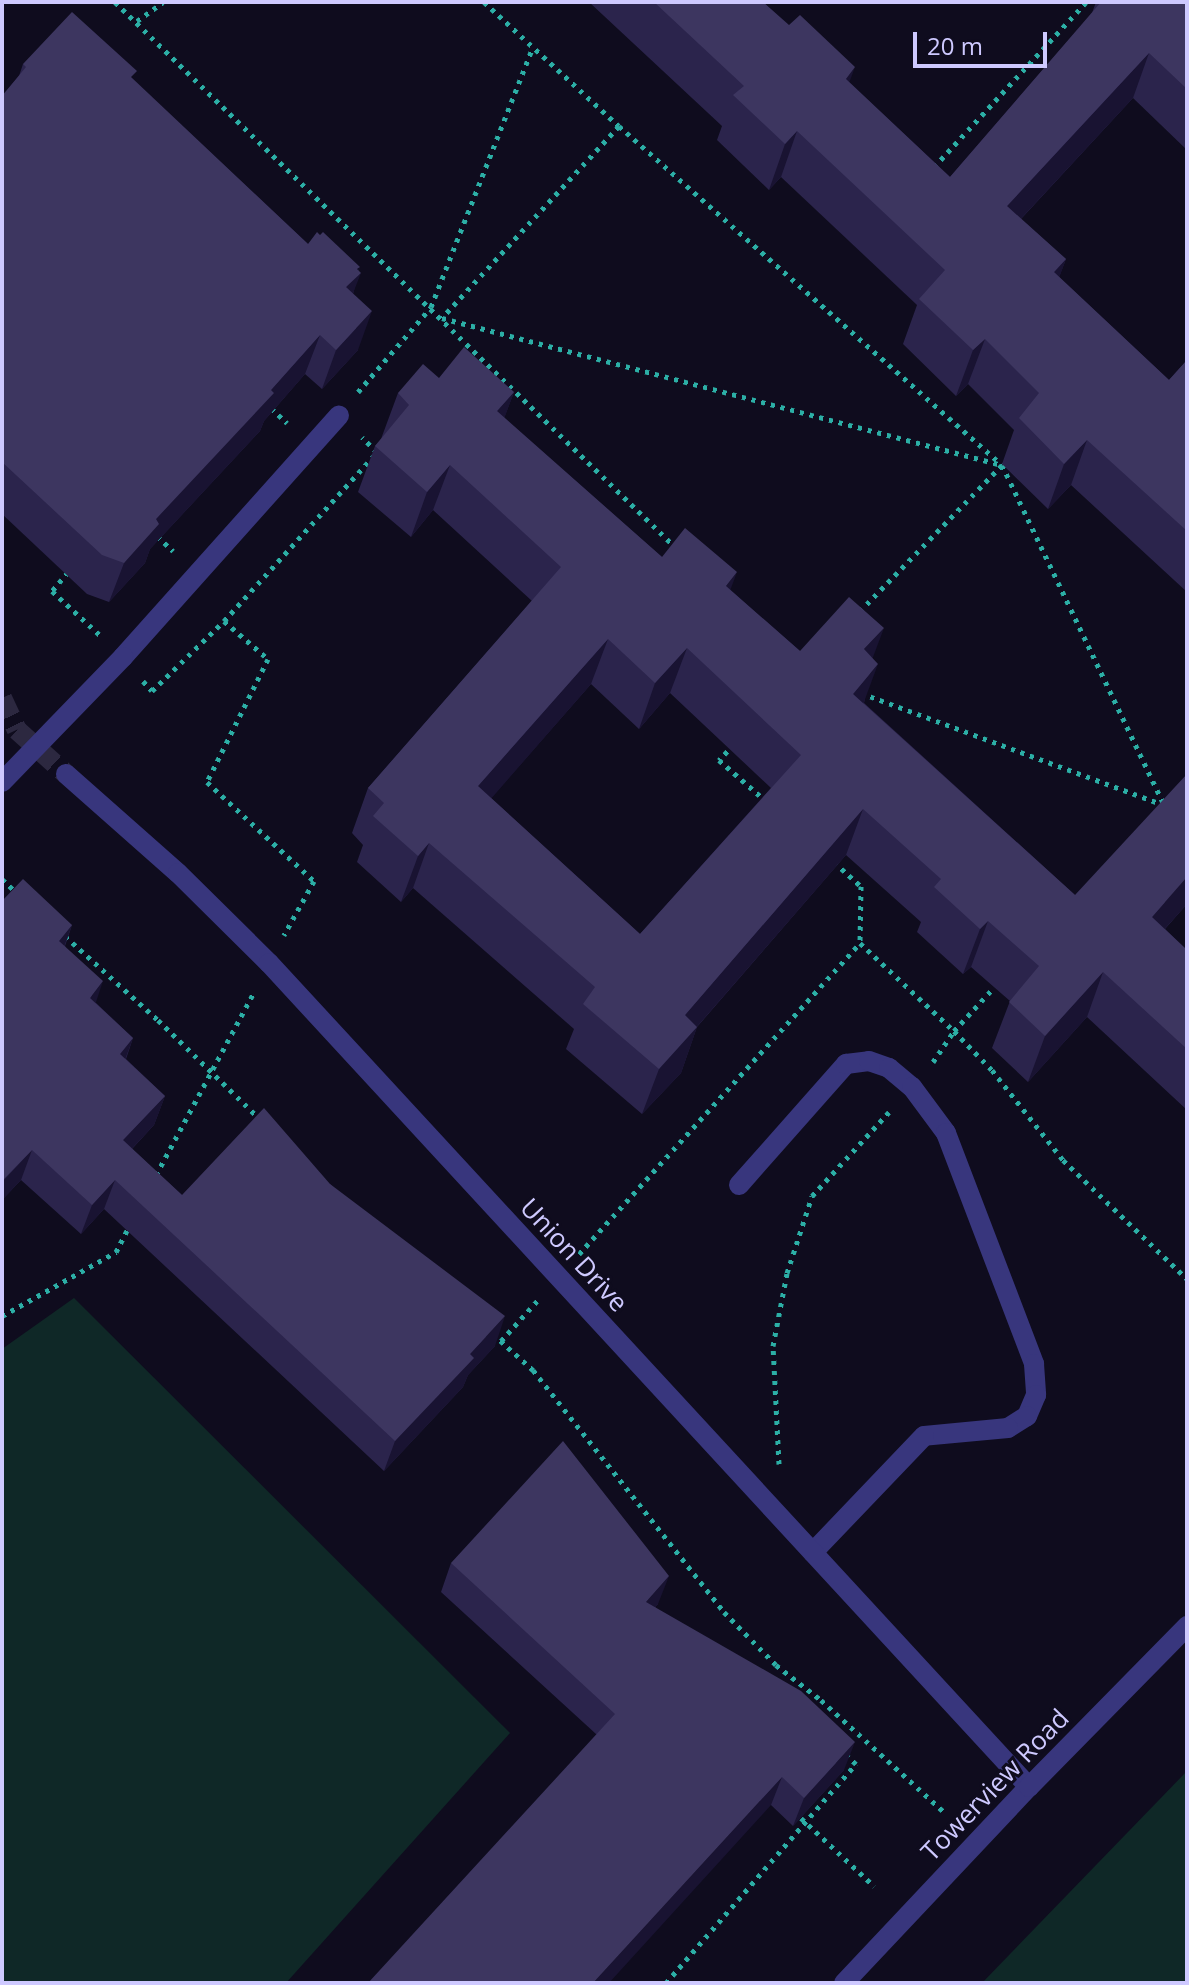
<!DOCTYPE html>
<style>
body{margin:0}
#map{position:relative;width:1189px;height:1985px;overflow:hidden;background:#0f0c1e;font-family:"Open Sans",sans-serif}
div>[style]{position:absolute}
.green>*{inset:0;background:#0f2827}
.minor-tunnel>*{height:20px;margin-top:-10px;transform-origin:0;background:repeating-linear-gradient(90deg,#2c2840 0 20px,transparent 0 30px)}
.path>*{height:5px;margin-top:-2.5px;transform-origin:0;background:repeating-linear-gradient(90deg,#2cafa6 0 4px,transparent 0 10px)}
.service>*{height:20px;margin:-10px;padding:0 10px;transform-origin:10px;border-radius:10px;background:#38367d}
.pedestrian>*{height:20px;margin:-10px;padding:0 10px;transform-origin:10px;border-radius:10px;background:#38367d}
.minor>*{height:20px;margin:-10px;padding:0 10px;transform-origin:10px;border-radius:10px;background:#38367d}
.tertiary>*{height:20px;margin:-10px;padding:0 10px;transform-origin:10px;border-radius:10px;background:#38367d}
.path-bridge>*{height:5px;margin-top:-2.5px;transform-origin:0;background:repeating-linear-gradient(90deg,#2cafa6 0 4px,transparent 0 10px)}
.pedestrian-bridge>*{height:20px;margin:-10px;padding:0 10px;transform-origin:10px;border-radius:10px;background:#38367d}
.wall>*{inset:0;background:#2b244c}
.shaded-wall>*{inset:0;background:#191332}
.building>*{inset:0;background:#3d3660}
span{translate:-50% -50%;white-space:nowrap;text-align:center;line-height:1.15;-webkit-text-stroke:6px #0f0c1e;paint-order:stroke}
.street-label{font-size:26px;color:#cec9ff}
.frame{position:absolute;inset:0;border:4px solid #cec9ff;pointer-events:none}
.scale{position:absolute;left:913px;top:32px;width:134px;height:36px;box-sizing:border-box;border:4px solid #cec9ff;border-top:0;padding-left:10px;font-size:24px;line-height:28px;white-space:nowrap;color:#cec9ff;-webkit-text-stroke:6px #0f0c1e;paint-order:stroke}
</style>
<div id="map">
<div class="green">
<div style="clip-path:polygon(74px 1298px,510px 1733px,286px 1983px,2px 1983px,2px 1349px)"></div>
<div style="clip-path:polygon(1187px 1771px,1187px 1983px,982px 1983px)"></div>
</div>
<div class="minor-tunnel">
<div style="left:2px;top:698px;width:35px;rotate:65deg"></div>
<div style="left:17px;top:730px;width:66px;rotate:41.9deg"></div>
</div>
<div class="path">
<div style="left:115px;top:2px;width:783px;rotate:44.22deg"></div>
<div style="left:484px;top:2px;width:183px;rotate:42.6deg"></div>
<div style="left:619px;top:126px;width:511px;rotate:41.51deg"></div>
<div style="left:1002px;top:465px;width:205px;rotate:134.2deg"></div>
<div style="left:137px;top:21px;width:32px;rotate:-36deg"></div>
<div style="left:619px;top:126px;width:261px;rotate:132.7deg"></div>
<div style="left:442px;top:318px;width:579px;rotate:14.71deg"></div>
<div style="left:1002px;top:465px;width:376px;rotate:64.5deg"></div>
<div style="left:934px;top:167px;width:224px;rotate:-47.3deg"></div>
<div style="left:358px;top:392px;width:112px;rotate:-49.3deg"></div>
<div style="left:431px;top:307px;width:279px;rotate:-68.6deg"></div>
<div style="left:271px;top:408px;width:22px;rotate:43deg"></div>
<div style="left:157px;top:536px;width:22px;rotate:43deg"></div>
<div style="left:68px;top:572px;width:25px;rotate:130deg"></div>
<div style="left:52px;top:591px;width:67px;rotate:42.6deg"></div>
<div style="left:224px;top:621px;width:228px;rotate:-47.8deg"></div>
<div style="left:377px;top:452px;width:21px;rotate:-135deg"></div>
<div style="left:143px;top:681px;width:13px;rotate:48deg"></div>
<div style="left:152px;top:691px;width:100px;rotate:-44.2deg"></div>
<div style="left:224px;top:621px;width:58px;rotate:40.8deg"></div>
<div style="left:268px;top:659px;width:137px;rotate:116.4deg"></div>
<div style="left:207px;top:782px;width:146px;rotate:42.8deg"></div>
<div style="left:314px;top:881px;width:62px;rotate:119.1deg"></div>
<div style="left:861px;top:693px;width:322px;rotate:20.3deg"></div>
<div style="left:734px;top:744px;width:22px;rotate:133deg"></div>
<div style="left:719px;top:760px;width:64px;rotate:41.2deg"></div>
<div style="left:834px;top:862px;width:36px;rotate:42deg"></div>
<div style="left:861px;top:886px;width:57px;rotate:91deg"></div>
<div style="left:860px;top:943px;width:129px;rotate:43.1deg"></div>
<div style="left:954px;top:1031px;width:54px;rotate:45.7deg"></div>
<div style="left:992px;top:1070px;width:115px;rotate:51.7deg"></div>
<div style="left:1063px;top:1160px;width:172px;rotate:43.8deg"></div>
<div style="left:2px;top:879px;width:19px;rotate:43deg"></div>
<div style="left:65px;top:936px;width:125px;rotate:42.1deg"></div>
<div style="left:933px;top:1062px;width:37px;rotate:-56deg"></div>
<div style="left:954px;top:1031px;width:64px;rotate:-47.5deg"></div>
<div style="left:156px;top:1175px;width:205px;rotate:-61.8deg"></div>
<div style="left:579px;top:1254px;width:419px;rotate:-47.9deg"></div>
<div style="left:2px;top:1316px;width:131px;rotate:-29.3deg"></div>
<div style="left:116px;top:1252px;width:28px;rotate:-63deg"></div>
<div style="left:493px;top:1334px;width:54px;rotate:42deg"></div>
<div style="left:533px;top:1370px;width:308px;rotate:51.7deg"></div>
<div style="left:724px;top:1612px;width:74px;rotate:45.5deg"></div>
<div style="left:776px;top:1665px;width:57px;rotate:37.9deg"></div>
<div style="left:821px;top:1700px;width:168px;rotate:42.3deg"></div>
<div style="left:501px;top:1341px;width:55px;rotate:-47.9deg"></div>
<div style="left:779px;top:1464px;width:118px;rotate:-92.9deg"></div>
<div style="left:773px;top:1346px;width:74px;rotate:-79.1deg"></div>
<div style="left:787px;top:1273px;width:81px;rotate:-72deg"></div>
<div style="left:812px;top:1196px;width:114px;rotate:-47.5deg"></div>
<div style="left:666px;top:1983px;width:290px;rotate:-49.1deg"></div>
<div style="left:856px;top:1764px;width:16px;rotate:-137deg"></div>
</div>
<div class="service">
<div style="left:739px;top:1185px;width:162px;rotate:-48.5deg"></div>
<div style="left:846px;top:1064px;width:23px;rotate:-7deg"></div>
<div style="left:869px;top:1061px;width:21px;rotate:19deg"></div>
<div style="left:889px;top:1068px;width:30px;rotate:40deg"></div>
<div style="left:912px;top:1087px;width:57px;rotate:53.5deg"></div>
<div style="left:946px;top:1133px;width:247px;rotate:69.1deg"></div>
<div style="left:1034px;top:1364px;width:31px;rotate:86deg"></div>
<div style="left:1036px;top:1395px;width:23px;rotate:113deg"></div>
<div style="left:1027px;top:1416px;width:22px;rotate:148deg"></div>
<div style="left:1008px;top:1428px;width:84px;rotate:174.6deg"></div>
<div style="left:924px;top:1436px;width:161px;rotate:133.7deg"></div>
</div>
<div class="pedestrian">
<div style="left:123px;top:657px;width:324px;rotate:-48.2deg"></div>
</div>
<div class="minor">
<div style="left:66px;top:774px;width:149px;rotate:41.5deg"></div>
<div style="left:178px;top:873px;width:128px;rotate:44.7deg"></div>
<div style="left:269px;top:963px;width:1121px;rotate:47.31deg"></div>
</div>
<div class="tertiary">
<div style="left:844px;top:1983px;width:270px;rotate:-46.7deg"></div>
<div style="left:1029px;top:1787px;width:226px;rotate:-45.5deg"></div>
</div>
<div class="path-bridge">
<div style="left:158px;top:1020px;width:144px;rotate:44.2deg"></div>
<div style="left:801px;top:1818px;width:100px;rotate:43deg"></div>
</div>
<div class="pedestrian-bridge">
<div style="left:2px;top:782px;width:174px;rotate:-45.9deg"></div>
</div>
<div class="wall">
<div style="clip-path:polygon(589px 2px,763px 2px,950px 177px,1092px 13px,1096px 2px,1187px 2px,1187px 150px,1133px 98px,1021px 219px,1066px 259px,1059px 277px,1169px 380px,1187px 360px,1187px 592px,1071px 485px,1048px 509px,1002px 464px,1014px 430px,968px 384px,956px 396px,903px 344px,917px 305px,781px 177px,769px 190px,717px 140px,722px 126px)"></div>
<div style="clip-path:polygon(23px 64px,133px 80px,308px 244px,359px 271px,353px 294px,358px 350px,322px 389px,305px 374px,264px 421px,260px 431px,150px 549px,145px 563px,109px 602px,87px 594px,2px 514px,2px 96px,19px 76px)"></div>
<div style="clip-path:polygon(evenodd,439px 378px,514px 392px,504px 418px,662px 557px,730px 590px,800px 651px,873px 659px,864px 703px,1075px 895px,1187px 904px,1165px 929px,1187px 950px,1187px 1110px,1087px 1017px,1028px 1082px,992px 1048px,1010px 1001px,971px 967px,963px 974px,917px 932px,921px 922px,846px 855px,697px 1027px,681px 1073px,642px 1114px,566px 1049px,574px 1029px,413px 888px,401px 902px,357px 862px,363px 845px,352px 833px,368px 788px,532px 601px,433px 510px,411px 537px,358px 492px,375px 446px,381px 439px,398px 393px,439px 378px,591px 684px,639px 729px,670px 693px,771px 788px,640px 934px,491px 798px,591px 684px)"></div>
<div style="clip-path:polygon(2px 901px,72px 925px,65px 946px,96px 1003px,133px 1038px,126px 1059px,165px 1096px,154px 1125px,132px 1149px,182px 1195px,330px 1184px,495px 1346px,468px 1375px,463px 1387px,384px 1471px,104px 1209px,81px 1234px,21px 1180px,2px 1200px)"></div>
<div style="clip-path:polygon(451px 1563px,658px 1604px,655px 1607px,844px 1770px,793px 1826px,771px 1805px,596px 1734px,441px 1592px)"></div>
</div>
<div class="shaded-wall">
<div style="clip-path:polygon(1149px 53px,1133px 98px,990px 252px,1007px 206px)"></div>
<div style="clip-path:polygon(855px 67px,838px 113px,846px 79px)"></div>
<div style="clip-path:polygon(797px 131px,781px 177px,769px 190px,785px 144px)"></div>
<div style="clip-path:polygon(1066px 259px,1049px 305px,1054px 272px)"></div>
<div style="clip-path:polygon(360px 267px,357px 276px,361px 273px,346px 311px,346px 287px)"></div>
<div style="clip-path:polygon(372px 311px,358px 350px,322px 389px,336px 350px)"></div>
<div style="clip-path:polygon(320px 335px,305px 374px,264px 421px,260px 431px,150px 549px,145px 563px,109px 602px,124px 563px,156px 519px)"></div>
<div style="clip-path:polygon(985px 339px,968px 384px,956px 396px,973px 350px)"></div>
<div style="clip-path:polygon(514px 392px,497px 438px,497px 411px)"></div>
<div style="clip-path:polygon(1087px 440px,1071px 485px,1048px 509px,1064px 464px)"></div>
<div style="clip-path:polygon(450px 465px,433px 510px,411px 537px,427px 492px)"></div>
<div style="clip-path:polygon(737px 572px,720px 618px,726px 586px)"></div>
<div style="clip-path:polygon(884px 628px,867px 673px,864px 649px)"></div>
<div style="clip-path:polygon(608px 639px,591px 684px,462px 832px,478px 786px)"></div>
<div style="clip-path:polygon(687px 648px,670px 693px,639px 729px,655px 683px)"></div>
<div style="clip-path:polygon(878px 664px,861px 710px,853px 694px)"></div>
<div style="clip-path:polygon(863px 809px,846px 855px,694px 1030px,697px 1027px,681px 1073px,642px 1114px,659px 1069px,685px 1015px)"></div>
<div style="clip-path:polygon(429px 843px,413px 888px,401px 902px,418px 856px)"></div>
<div style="clip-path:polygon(1187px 877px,1187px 904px,1135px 962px,1152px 917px)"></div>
<div style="clip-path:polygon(988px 921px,971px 967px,963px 974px,980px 929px)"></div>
<div style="clip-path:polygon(72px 925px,61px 955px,59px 941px)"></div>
<div style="clip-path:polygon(1103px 972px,1087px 1017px,1028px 1082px,1045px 1036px)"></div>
<div style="clip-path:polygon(103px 981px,93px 1011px,90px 998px)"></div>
<div style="clip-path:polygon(133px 1038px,122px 1068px,120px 1054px)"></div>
<div style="clip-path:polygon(165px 1096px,154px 1125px,112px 1170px,123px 1140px)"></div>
<div style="clip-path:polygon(32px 1150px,21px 1180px,2px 1200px,2px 1182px)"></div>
<div style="clip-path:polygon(115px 1180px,104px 1209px,81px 1234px,92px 1205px)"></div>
<div style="clip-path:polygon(505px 1316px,495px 1346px,468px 1375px,463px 1387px,384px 1471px,395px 1441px,470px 1354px)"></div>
<div style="clip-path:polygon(669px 1576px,658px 1604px,635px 1630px,646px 1602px)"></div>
<div style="clip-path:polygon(855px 1742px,844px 1770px,793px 1826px,804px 1798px)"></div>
<div style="clip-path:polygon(782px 1777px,771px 1805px,609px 1983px,593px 1983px)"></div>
</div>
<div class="building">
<div style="clip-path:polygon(654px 2px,763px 2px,789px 25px,800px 15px,855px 67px,846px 79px,950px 177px,1101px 2px,1187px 2px,1187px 89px,1149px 53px,1007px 206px,1066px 259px,1054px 272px,1169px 380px,1187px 360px,1187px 531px,1087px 440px,1064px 464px,1019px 418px,1039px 393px,985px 339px,973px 350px,919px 299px,945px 270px,797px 131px,785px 144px,733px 95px,744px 86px)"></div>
<div style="clip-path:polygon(72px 12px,137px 71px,131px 77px,308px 244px,317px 232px,320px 235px,323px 232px,360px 267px,357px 269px,361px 273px,346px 287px,372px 311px,336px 350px,320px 335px,271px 390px,274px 393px,156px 519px,159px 524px,124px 563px,102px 555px,2px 462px,2px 96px,26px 67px,23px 64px)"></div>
<div style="clip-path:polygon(evenodd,464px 347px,514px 392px,497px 411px,662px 557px,685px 528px,737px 572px,726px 586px,800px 651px,849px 597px,884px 628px,864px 649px,878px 664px,853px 694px,1075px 895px,1187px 774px,1187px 877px,1152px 917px,1187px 950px,1187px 1049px,1103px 972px,1045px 1036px,1009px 1002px,1039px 966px,988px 921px,980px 929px,934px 887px,941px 879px,863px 809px,685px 1015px,697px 1027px,659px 1069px,583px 1004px,595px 987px,429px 843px,418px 856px,373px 816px,384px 803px,368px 788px,561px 567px,450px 465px,427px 492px,375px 446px,409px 405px,398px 393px,423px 364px,439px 378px,464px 347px,608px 639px,655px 683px,687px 648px,801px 755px,640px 934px,478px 786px,608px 639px)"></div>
<div style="clip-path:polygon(23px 879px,72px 925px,59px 941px,103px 981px,90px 998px,133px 1038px,120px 1054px,165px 1096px,123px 1140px,182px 1195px,264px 1108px,330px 1184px,505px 1316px,470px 1354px,474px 1358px,395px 1441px,115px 1180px,92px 1205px,32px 1150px,2px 1181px,2px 901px)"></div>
<div style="clip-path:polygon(563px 1441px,669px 1576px,646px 1602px,801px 1691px,855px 1742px,804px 1798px,782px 1777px,593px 1983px,368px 1983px,615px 1714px,451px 1563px)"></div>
</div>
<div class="street-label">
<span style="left:574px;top:1255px;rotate:47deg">Union Drive</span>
<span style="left:995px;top:1785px;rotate:-46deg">Towerview Road</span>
</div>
<div class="frame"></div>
<div class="scale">20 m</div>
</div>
